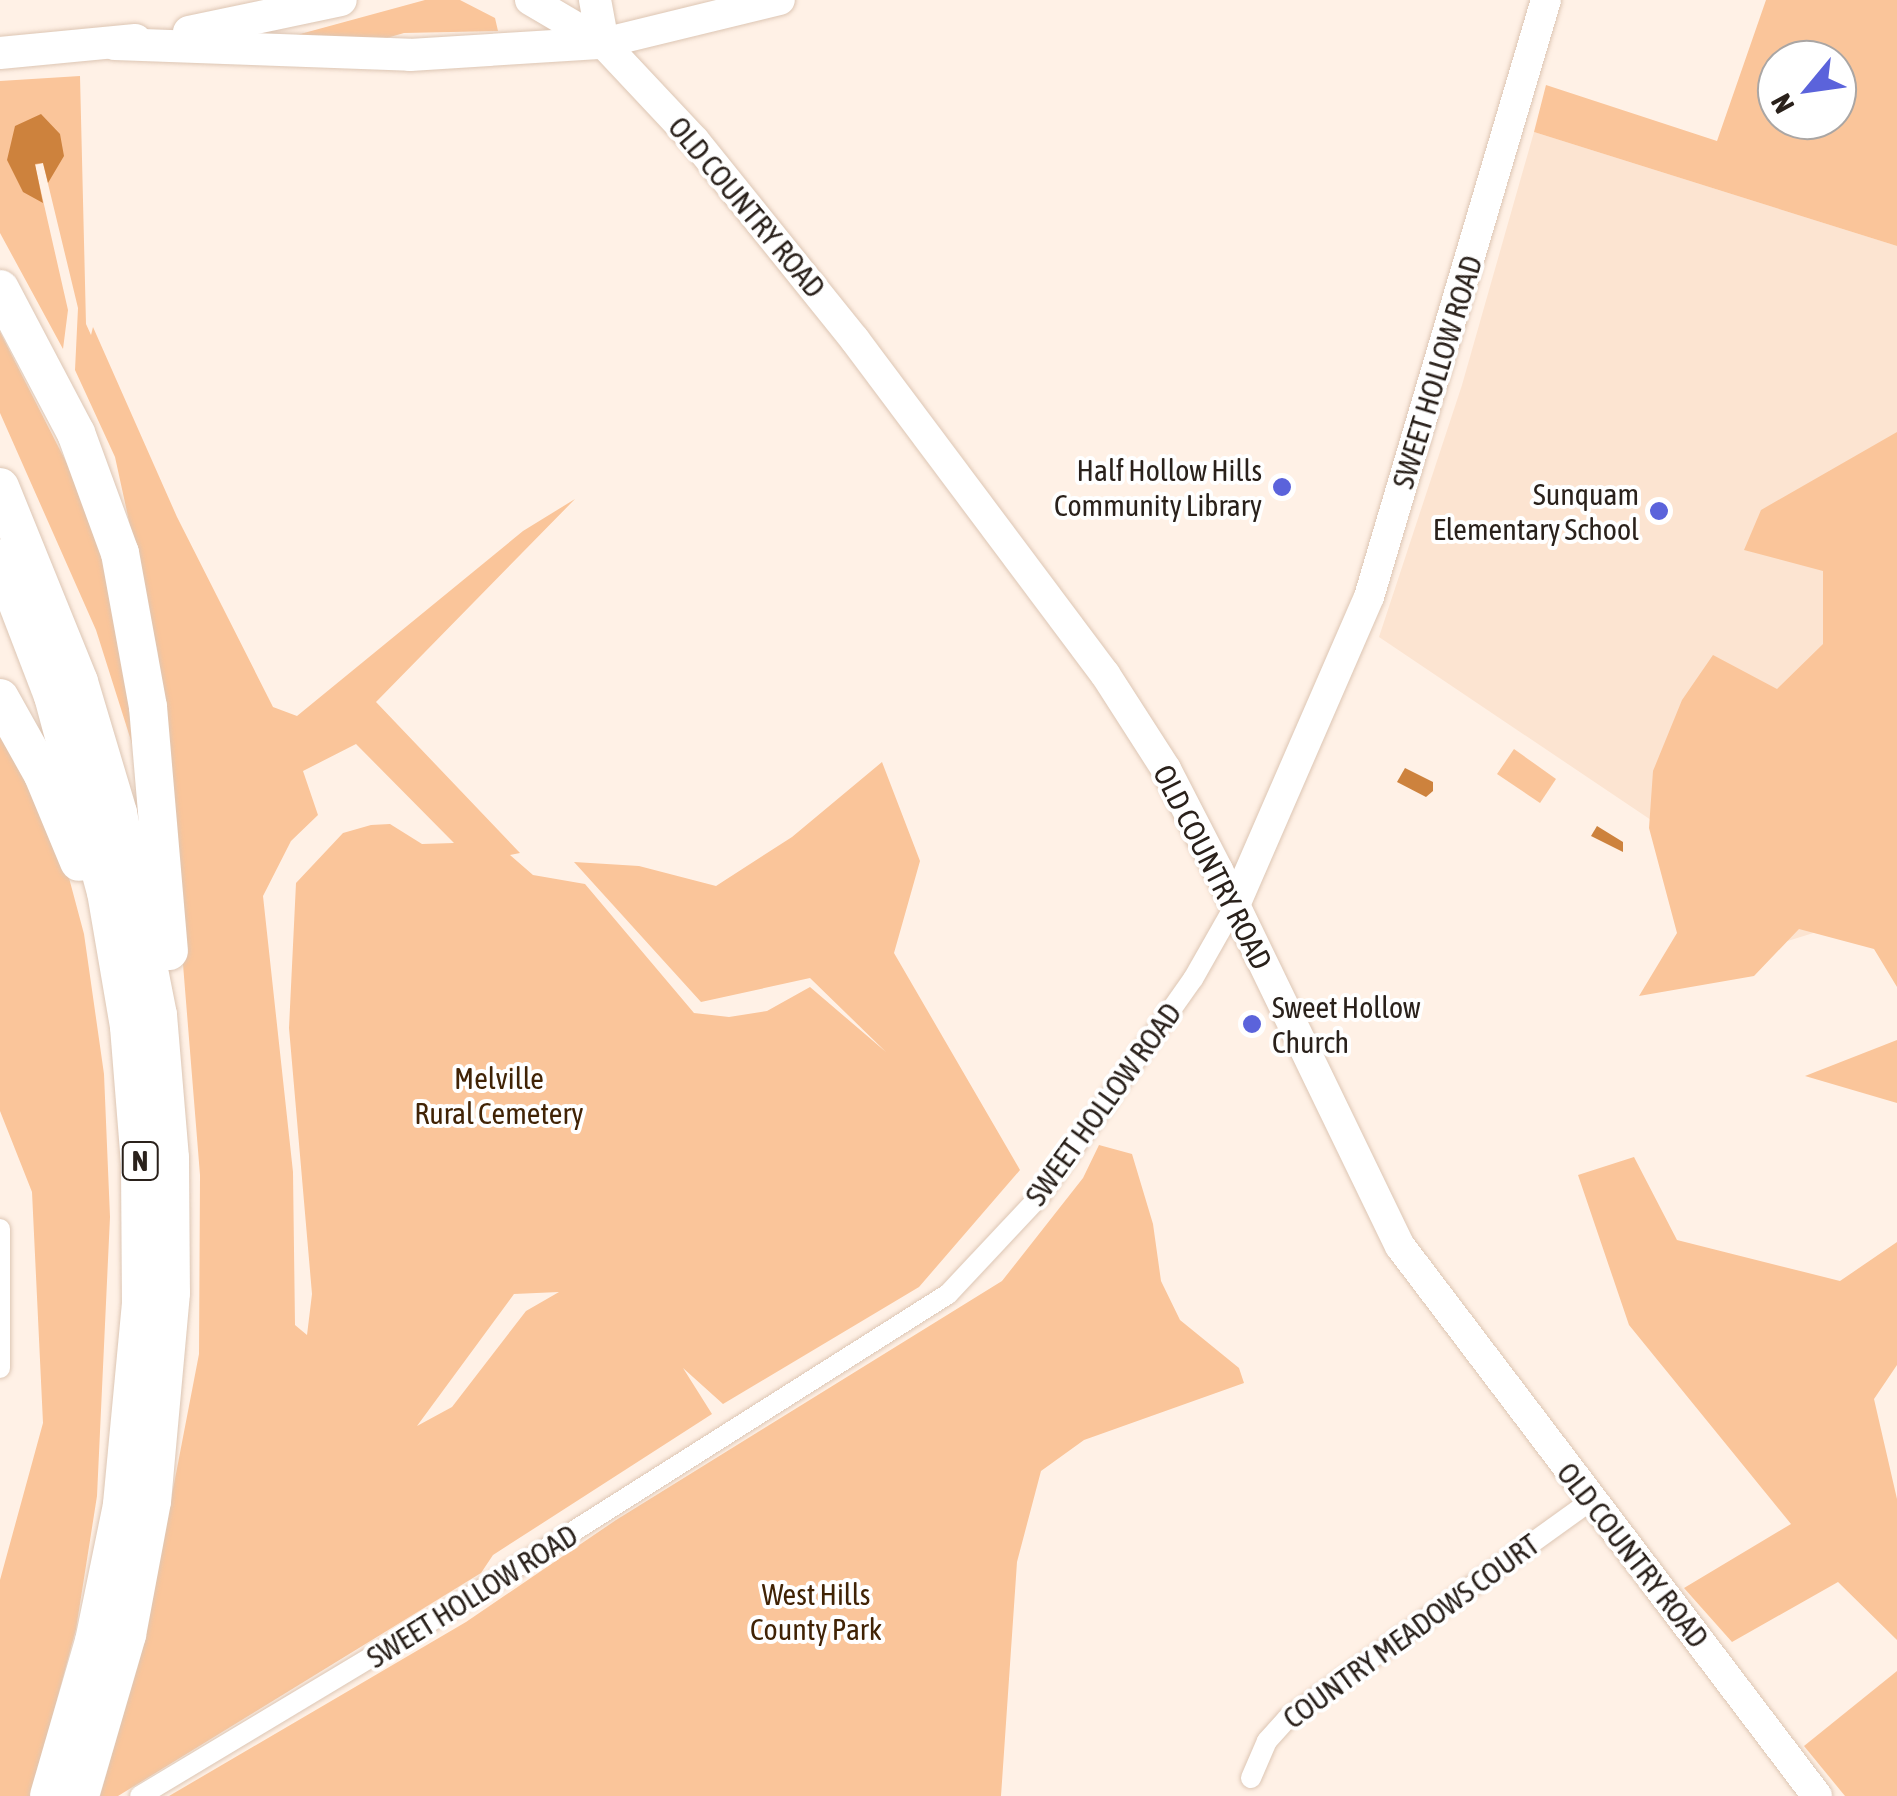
<!DOCTYPE html>
<style>
body{margin:0}
#map{position:relative;width:1897px;height:1796px;overflow:hidden;background:#fff1e6;font-family:"Asap Condensed",sans-serif}
div>[style]{position:absolute}
.built>*{inset:0;background:#fce4d1}
.green>*{inset:0;background:#fac59a}
.water>*{inset:0;background:#cd823d}
.roads{filter:drop-shadow(0 0 2px #ddc6b4) drop-shadow(0 0 2px #ddc6b4)}
.street>*{height:20px;margin:-10px;padding:0 10px;transform-origin:10px;border-radius:10px;background:#fff}
.secondary>*{height:30px;margin:-15px;padding:0 15px;transform-origin:15px;border-radius:15px;background:#fff}
.primary>*{height:32px;margin:-16px;padding:0 16px;transform-origin:16px;border-radius:16px;background:#fff}
.highway>*{height:38px;margin:-19px;padding:0 19px;transform-origin:19px;border-radius:19px;background:#fff}
.dots>*{width:28px;height:28px;translate:-50% -50%;box-sizing:border-box;border:5px solid #fff;border-radius:50%}
span{translate:-50% -50%;white-space:nowrap;text-align:center;line-height:1.15;-webkit-text-stroke:8px #fff;paint-order:stroke}
.shield-label span{padding:2px 8px;background:#fff;border:2px solid;border-radius:8px;-webkit-text-stroke-width:0}
.shield-label{font-size:28px;color:#2a211b;font-weight:700}
.street-label{font-size:30px;color:#2a211b}
.poi-label{font-size:30px;color:#2a211b}
.right{translate:-100% -50%;text-align:right}
.left{translate:0 -50%;text-align:left}
.park-label{font-size:30px;color:#412305}
.north{position:absolute;left:1757px;top:40px;width:100px;height:100px;box-sizing:border-box;background:#fff;border:2px solid #aaa6a4;border-radius:50%;rotate:241deg;font-size:28px;font-weight:700;line-height:40px;text-align:center;color:#2a211b}
.north::after{content:'';display:block;margin:auto;width:35px;height:45px;background:#5b63db;clip-path:polygon(50% 0,100% 100%,50% 72%,0 100%)}
</style>
<div id="map">
<div class="built">
<div style="clip-path:polygon(1534px 132px,1897px 246px,1897px 907px,1768px 947px,1767px 898px,1379px 637px,1462px 385px)"></div>
</div>
<div class="green">
<div style="clip-path:polygon(425px 0,460px 0,495px 18px,498px 31px,404px 33px,373px 42px,282px 39px)"></div>
<div style="clip-path:polygon(evenodd,1766px 0,1897px 0,1897px 246px,1534px 132px,1546px 85px,1717px 141px,1766px 0,1777px 60px,1837px 60px,1837px 120px,1777px 120px,1777px 60px)"></div>
<div style="clip-path:polygon(evenodd,80px 76px,86px 324px,91px 335px,93px 327px,177px 517px,273px 707px,297px 716px,523px 531px,575px 499px,376px 702px,520px 853px,510px 855px,533px 875px,585px 884px,694px 1013px,729px 1017px,767px 1011px,810px 987px,886px 1052px,810px 978px,701px 1002px,574px 862px,639px 866px,716px 886px,792px 837px,882px 762px,920px 861px,894px 953px,1020px 1170px,919px 1287px,723px 1404px,683px 1368px,712px 1414px,493px 1555px,481px 1573px,118px 1796px,100px 1796px,143px 1645px,199px 1354px,200px 1175px,158px 654px,115px 457px,75px 370px,78px 308px,43px 163px,35px 165px,68px 310px,63px 349px,0 233px,0 81px,80px 76px,356px 744px,454px 843px,422px 844px,390px 824px,371px 825px,343px 833px,296px 883px,289px 1028px,312px 1294px,307px 1335px,295px 1325px,293px 1172px,263px 896px,291px 841px,318px 815px,303px 771px,356px 744px,80px 76px,559px 1292px,526px 1311px,452px 1407px,417px 1426px,514px 1294px,559px 1292px)"></div>
<div style="clip-path:polygon(0 332px,89px 507px,124px 615px,134px 750px,96px 630px,0 413px)"></div>
<div style="clip-path:polygon(1897px 432px,1897px 987px,1874px 949px,1799px 929px,1754px 976px,1639px 996px,1677px 933px,1649px 828px,1653px 771px,1682px 700px,1713px 655px,1777px 689px,1823px 644px,1823px 571px,1744px 550px,1761px 510px)"></div>
<div style="clip-path:polygon(0 721px,57px 833px,84px 934px,104px 1074px,110px 1217px,97px 1496px,76px 1629px,31px 1796px,0 1796px,0 1580px,43px 1423px,32px 1192px,0 1111px)"></div>
<div style="clip-path:polygon(1514px 749px,1556px 779px,1540px 803px,1497px 774px)"></div>
<div style="clip-path:polygon(1897px 1040px,1897px 1103px,1805px 1076px)"></div>
<div style="clip-path:polygon(1099px 1145px,1132px 1154px,1153px 1224px,1161px 1281px,1180px 1320px,1239px 1368px,1244px 1383px,1084px 1440px,1041px 1471px,1017px 1562px,1001px 1796px,169px 1796px,466px 1622px,616px 1520px,1002px 1281px,1083px 1178px)"></div>
<div style="clip-path:polygon(1634px 1157px,1677px 1240px,1840px 1281px,1897px 1242px,1897px 1365px,1874px 1399px,1897px 1499px,1897px 1640px,1838px 1582px,1732px 1642px,1684px 1588px,1791px 1524px,1629px 1325px,1578px 1175px)"></div>
<div style="clip-path:polygon(1897px 1671px,1897px 1796px,1845px 1796px,1804px 1746px)"></div>
</div>
<div class="water">
<div style="clip-path:polygon(41px 114px,60px 134px,64px 156px,48px 183px,43px 163px,35px 164px,43px 203px,23px 192px,7px 160px,15px 126px)"></div>
<div style="clip-path:polygon(1405px 768px,1433px 782px,1433px 791px,1426px 797px,1397px 782px)"></div>
<div style="clip-path:polygon(1597px 826px,1623px 842px,1623px 852px,1591px 836px)"></div>
</div>
<div class="roads">
<div class="street">
<div style="left:0;top:1229px;width:139px;rotate:90deg"></div>
<div style="left:1251px;top:1778px;width:40px;rotate:-66.6deg"></div>
<div style="left:1267px;top:1741px;width:30px;rotate:-48deg"></div>
<div style="left:1287px;top:1719px;width:373px;rotate:-35.7deg"></div>
<div style="left:140px;top:1796px;width:357px;rotate:-31deg"></div>
<div style="left:446px;top:1612px;width:594px;rotate:-32.35deg"></div>
<div style="left:948px;top:1294px;width:133px;rotate:-46.8deg"></div>
<div style="left:1039px;top:1197px;width:267px;rotate:-54.8deg"></div>
<div style="left:1193px;top:979px;width:85px;rotate:-60.4deg"></div>
</div>
<div class="secondary">
<div style="left:530px;top:0;width:85px;rotate:30.5deg"></div>
<div style="left:603px;top:43px;width:134px;rotate:46.8deg"></div>
<div style="left:695px;top:141px;width:255px;rotate:51.2deg"></div>
<div style="left:855px;top:340px;width:417px;rotate:53.2deg"></div>
<div style="left:1105px;top:674px;width:113px;rotate:57.3deg"></div>
<div style="left:1166px;top:769px;width:114px;rotate:62.8deg"></div>
<div style="left:1218px;top:870px;width:418px;rotate:64.2deg"></div>
<div style="left:1400px;top:1246px;width:690px;rotate:52.83deg"></div>
<div style="left:603px;top:43px;width:182px;rotate:-13.7deg"></div>
<div style="left:1235px;top:905px;width:336px;rotate:-66.5deg"></div>
<div style="left:1369px;top:597px;width:623px;rotate:-73.49deg"></div>
</div>
<div class="primary">
<div style="left:189px;top:32px;width:155px;rotate:-11.9deg"></div>
<div style="left:115px;top:44px;width:295px;rotate:2.1deg"></div>
<div style="left:410px;top:55px;width:193px;rotate:-3.6deg"></div>
<div style="left:603px;top:43px;width:44px;rotate:-100.5deg"></div>
<div style="left:0;top:53px;width:136px;rotate:-5.5deg"></div>
</div>
<div class="highway">
<div style="left:0;top:289px;width:163px;rotate:62.2deg"></div>
<div style="left:76px;top:433px;width:128px;rotate:69.9deg"></div>
<div style="left:120px;top:553px;width:157px;rotate:79.7deg"></div>
<div style="left:148px;top:707px;width:245px;rotate:85.1deg"></div>
<div style="left:0;top:487px;width:210px;rotate:67.9deg"></div>
<div style="left:79px;top:682px;width:137px;rotate:73.4deg"></div>
<div style="left:118px;top:813px;width:206px;rotate:78.8deg"></div>
<div style="left:158px;top:1015px;width:144px;rotate:85.2deg"></div>
<div style="left:170px;top:1158px;width:135px;rotate:89.6deg"></div>
<div style="left:171px;top:1293px;width:209px;rotate:95.2deg"></div>
<div style="left:152px;top:1501px;width:136px;rotate:100.6deg"></div>
<div style="left:127px;top:1635px;width:168px;rotate:106.3deg"></div>
<div style="left:0;top:558px;width:148px;rotate:69deg"></div>
<div style="left:53px;top:696px;width:203px;rotate:74.9deg"></div>
<div style="left:106px;top:892px;width:137px;rotate:80.3deg"></div>
<div style="left:129px;top:1027px;width:138px;rotate:85.4deg"></div>
<div style="left:140px;top:1165px;width:138px;rotate:89.6deg"></div>
<div style="left:141px;top:1303px;width:203px;rotate:95.4deg"></div>
<div style="left:122px;top:1505px;width:139px;rotate:101.6deg"></div>
<div style="left:94px;top:1641px;width:161px;rotate:106.2deg"></div>
<div style="left:0;top:698px;width:88px;rotate:60.8deg"></div>
<div style="left:43px;top:775px;width:94px;rotate:67.5deg"></div>
</div>
</div>
<div class="dots">
<div style="left:1282px;top:487px;background:#5b63db"></div>
<div style="left:1659px;top:511px;background:#5b63db"></div>
<div style="left:1252px;top:1024px;background:#5b63db"></div>
</div>
<div class="shield-label">
<span style="left:140px;top:1161px">N</span>
</div>
<div class="street-label">
<span style="left:747px;top:207px;rotate:50deg">OLD COUNTRY ROAD</span>
<span style="left:1437px;top:372px;rotate:-73deg">SWEET HOLLOW ROAD</span>
<span style="left:1213px;top:867px;rotate:63deg">OLD COUNTRY ROAD</span>
<span style="left:1103px;top:1104px;rotate:-54deg">SWEET HOLLOW ROAD</span>
<span style="left:1633px;top:1555px;rotate:52deg">OLD COUNTRY ROAD</span>
<span style="left:472px;top:1596px;rotate:-32deg">SWEET HOLLOW ROAD</span>
<span style="left:1411px;top:1631px;rotate:-36deg">COUNTRY MEADOWS COURT</span>
</div>
<div class="poi-label">
<span class="right" style="left:1262px;top:487px">Half Hollow Hills<br>Community Library</span>
<span class="right" style="left:1639px;top:511px">Sunquam<br>Elementary School</span>
<span class="left" style="left:1272px;top:1024px">Sweet Hollow<br>Church</span>
</div>
<div class="park-label">
<span style="left:499px;top:1095px">Melville<br>Rural Cemetery</span>
<span style="left:816px;top:1611px">West Hills<br>County Park</span>
</div>
<div class="north">N</div>
</div>
